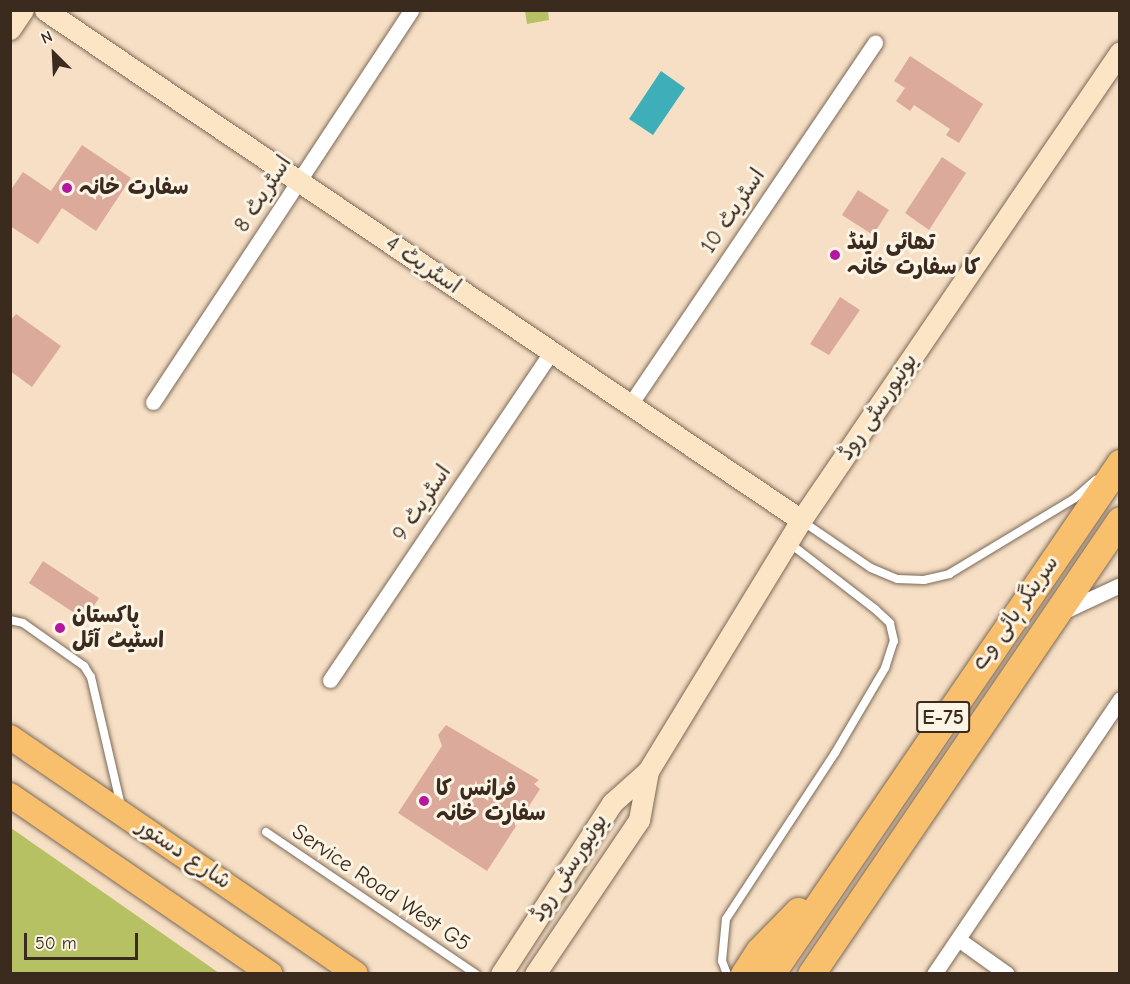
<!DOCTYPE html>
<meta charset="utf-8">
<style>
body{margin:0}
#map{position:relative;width:1130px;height:984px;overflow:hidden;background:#f6dfc4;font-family:"Comic Neue","Playpen Sans Arabic",sans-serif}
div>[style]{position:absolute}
.green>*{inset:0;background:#b5c163}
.water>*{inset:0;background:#3eaeb9}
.building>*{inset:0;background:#dbaa9b}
.roads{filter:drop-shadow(0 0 2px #7c6958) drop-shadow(0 0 2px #7c6958)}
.lane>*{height:8px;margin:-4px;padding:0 4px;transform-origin:4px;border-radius:4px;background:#fff}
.street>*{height:15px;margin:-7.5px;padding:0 7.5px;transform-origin:7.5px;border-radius:7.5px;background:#fff}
.secondary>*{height:21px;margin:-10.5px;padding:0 10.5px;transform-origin:10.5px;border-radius:10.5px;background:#fce5c4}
.primary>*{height:24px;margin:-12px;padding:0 12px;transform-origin:12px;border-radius:12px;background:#f8bf6c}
.highway>*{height:27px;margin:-13.5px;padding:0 13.5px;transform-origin:13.5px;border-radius:13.5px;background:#f8bf6c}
.dots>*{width:16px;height:16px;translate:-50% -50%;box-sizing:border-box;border:3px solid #fcf5e5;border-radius:50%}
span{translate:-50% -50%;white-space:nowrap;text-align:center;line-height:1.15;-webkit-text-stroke:6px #fcf5e5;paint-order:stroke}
.shield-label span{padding:2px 4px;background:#fcf5e5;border:2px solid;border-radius:4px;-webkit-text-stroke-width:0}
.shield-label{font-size:21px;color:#3b2a1e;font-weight:700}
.poi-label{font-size:22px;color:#3b2a1e;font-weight:700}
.left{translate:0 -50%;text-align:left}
.street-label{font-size:22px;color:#3b2a1e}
.frame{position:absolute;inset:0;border:12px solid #3b2a1e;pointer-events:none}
.north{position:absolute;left:24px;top:24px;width:60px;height:60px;-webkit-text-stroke:4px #fcf5e5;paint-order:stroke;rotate:336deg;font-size:16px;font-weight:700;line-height:24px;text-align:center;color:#3b2a1e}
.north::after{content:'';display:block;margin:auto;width:21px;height:27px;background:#3b2a1e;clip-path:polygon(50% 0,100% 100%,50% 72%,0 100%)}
.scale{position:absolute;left:24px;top:933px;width:114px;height:27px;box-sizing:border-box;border:3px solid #3b2a1e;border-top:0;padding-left:8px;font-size:18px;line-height:21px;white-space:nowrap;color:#3b2a1e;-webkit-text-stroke:4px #fcf5e5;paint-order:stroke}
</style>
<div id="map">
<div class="green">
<div style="clip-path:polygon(525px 11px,548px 11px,549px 20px,527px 24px)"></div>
<div style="clip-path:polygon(11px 828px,219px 973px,11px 973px)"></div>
</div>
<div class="water">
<div style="clip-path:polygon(661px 71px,685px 88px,653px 135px,629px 119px)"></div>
</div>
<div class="building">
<div style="clip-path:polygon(910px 56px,983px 104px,959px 143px,946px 135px,950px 129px,914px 105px,910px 111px,896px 101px,905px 88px,894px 81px)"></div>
<div style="clip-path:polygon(82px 145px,131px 178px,96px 231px,62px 208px,38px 244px,10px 226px,10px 191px,23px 172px,51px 191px)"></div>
<div style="clip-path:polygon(942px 157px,966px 173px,929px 230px,905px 213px)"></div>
<div style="clip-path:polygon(858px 190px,889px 210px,873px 235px,842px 215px)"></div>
<div style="clip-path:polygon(840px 297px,860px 310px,829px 355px,810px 344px)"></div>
<div style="clip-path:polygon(16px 314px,61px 346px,32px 387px,10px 371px,10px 321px)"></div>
<div style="clip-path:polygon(43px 561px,99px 598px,85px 620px,29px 583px)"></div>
<div style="clip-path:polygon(446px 725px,539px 780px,534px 784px,540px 789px,487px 871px,398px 813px,442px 746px,438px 735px)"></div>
</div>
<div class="roads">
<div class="lane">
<div style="left:802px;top:521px;width:83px;rotate:34.3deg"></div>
<div style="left:871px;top:568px;width:28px;rotate:23deg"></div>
<div style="left:897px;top:579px;width:27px;rotate:2deg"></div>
<div style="left:924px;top:580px;width:26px;rotate:-13deg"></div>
<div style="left:949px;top:574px;width:147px;rotate:-31.1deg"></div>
<div style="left:1075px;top:498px;width:28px;rotate:-41deg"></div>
<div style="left:10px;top:620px;width:13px;rotate:13deg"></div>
<div style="left:23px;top:623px;width:75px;rotate:35.2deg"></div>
<div style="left:84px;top:666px;width:13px;rotate:58deg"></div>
<div style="left:91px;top:677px;width:132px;rotate:76.9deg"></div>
<div style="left:266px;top:832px;width:254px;rotate:34.1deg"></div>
<div style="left:727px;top:974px;width:14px;rotate:-111deg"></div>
<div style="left:722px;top:961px;width:42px;rotate:-84.6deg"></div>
<div style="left:726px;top:919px;width:199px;rotate:-56.7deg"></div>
<div style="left:835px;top:753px;width:99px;rotate:-59.5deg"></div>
<div style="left:885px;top:668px;width:28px;rotate:-72deg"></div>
<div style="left:894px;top:641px;width:18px;rotate:-103deg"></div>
<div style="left:890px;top:623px;width:21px;rotate:-137deg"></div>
<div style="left:875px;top:609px;width:110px;rotate:-142.4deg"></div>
</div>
<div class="street">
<div style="left:153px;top:402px;width:469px;rotate:-56.6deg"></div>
<div style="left:629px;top:406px;width:439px;rotate:-55.9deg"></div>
<div style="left:1060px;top:613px;width:66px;rotate:-25deg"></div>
<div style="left:330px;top:680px;width:396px;rotate:-56deg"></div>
<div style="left:958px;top:939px;width:60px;rotate:35.5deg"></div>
<div style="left:934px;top:974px;width:332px;rotate:-55.9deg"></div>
</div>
<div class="secondary">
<div style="left:45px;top:10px;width:912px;rotate:34deg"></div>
<div style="left:10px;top:29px;width:23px;rotate:-56deg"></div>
<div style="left:501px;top:974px;width:204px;rotate:-57deg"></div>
<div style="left:612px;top:803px;width:48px;rotate:-41.6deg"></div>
<div style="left:648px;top:771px;width:294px;rotate:-58.6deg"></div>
<div style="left:801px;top:520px;width:566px;rotate:-55.72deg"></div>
<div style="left:535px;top:974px;width:186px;rotate:-56deg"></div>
<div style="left:639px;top:820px;width:50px;rotate:-79.6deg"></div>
</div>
<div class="primary">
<div style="left:10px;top:737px;width:419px;rotate:34.4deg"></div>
<div style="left:10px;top:795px;width:316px;rotate:34.5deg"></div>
</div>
<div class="highway">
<div style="left:744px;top:974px;width:27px;rotate:-57deg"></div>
<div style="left:759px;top:951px;width:56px;rotate:-45.7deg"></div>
<div style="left:771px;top:974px;width:619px;rotate:-55.67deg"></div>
<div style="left:811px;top:974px;width:549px;rotate:-55.76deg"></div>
</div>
</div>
<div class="dots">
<div style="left:67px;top:188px;background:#b5179e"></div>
<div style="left:835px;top:255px;background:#b5179e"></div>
<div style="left:60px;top:628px;background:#b5179e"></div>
<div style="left:424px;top:801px;background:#b5179e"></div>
</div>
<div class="shield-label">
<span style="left:943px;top:717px">E-75</span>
</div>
<div class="poi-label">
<span class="left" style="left:79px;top:188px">سفارت خانہ</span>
<span class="left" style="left:847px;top:255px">تھائی لینڈ<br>کا سفارت خانہ</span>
<span class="left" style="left:72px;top:628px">پاکستان<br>اسٹیٹ آئل</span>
<span class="left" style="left:436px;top:801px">فرانس کا<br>سفارت خانہ</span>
</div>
<div class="street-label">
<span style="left:263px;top:194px;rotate:-57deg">اسٹریٹ 8</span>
<span style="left:733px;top:211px;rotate:-56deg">اسٹریٹ 10</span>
<span style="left:423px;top:265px;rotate:34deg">اسٹریٹ 4</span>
<span style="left:878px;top:407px;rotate:-56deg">یونیورسٹی روڈ</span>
<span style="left:422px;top:503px;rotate:-56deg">اسٹریٹ 9</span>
<span style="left:1015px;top:613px;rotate:-55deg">سرینگر ہائی وے</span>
<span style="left:184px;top:854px;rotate:34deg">شارع دستور</span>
<span style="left:569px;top:868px;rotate:-57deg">یونیورسٹی روڈ</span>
<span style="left:381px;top:888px;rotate:34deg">Service Road West G5</span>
</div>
<div class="frame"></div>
<div class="north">N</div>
<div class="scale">50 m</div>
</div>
